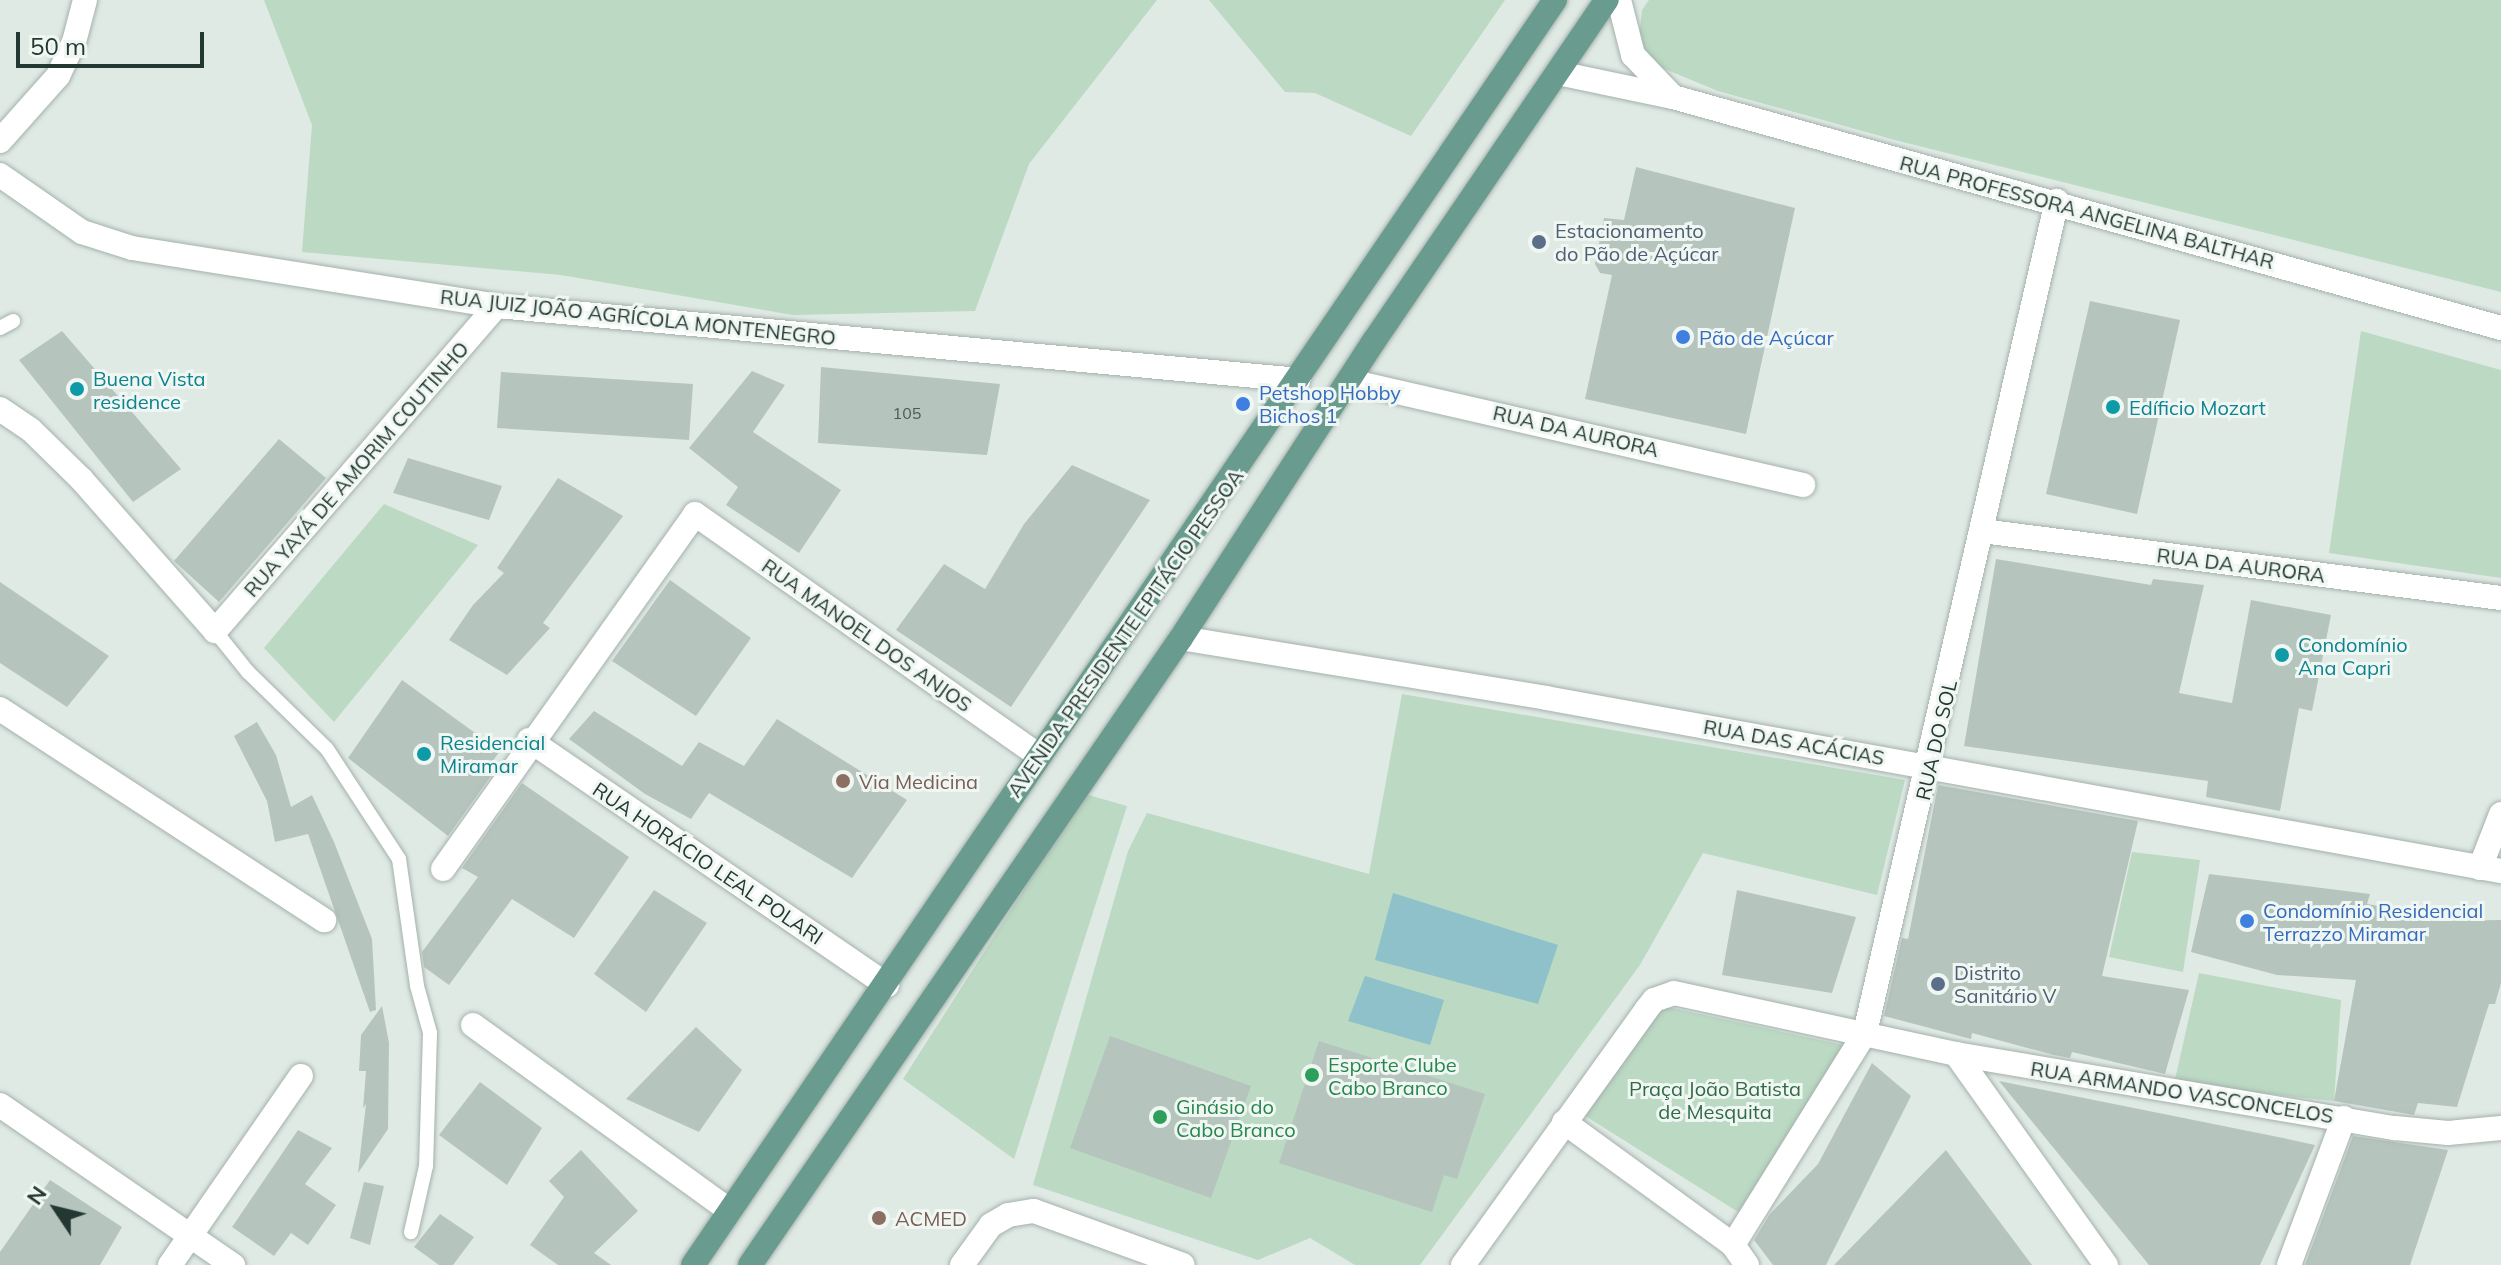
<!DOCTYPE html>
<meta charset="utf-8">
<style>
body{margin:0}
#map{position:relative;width:2501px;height:1265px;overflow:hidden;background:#e0eae5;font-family:Mulish,sans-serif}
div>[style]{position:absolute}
.green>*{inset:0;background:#bbd9c3}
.water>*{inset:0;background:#8ec1c9}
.building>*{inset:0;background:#b6c4be}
.roads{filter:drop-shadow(0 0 2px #a4b1ac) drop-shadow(0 0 2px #a4b1ac)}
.service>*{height:14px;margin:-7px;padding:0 7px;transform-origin:7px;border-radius:7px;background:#fff}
.minor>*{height:24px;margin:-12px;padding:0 12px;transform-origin:12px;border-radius:12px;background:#fff}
.tertiary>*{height:24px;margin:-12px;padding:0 12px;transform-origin:12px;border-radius:12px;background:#fff}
.primary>*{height:24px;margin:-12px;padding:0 12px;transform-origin:12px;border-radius:12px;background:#699b8e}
.dots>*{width:22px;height:22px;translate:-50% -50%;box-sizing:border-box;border:4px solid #f0f7f3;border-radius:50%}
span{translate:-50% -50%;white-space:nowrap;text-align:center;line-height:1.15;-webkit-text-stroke:6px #f0f7f3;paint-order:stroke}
.number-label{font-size:16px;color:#485b55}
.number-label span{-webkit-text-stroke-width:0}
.street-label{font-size:20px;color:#233832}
.service-label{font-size:20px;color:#4e5e75}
.left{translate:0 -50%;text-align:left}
.shop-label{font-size:20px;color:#366cbe}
.culture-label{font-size:20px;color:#0d838f}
.education-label{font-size:20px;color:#785e54}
.leisure-label{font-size:20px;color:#27864d}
.park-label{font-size:20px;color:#316b47}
.north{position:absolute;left:16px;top:1169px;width:80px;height:80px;-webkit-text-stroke:6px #f0f7f3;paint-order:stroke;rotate:305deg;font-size:22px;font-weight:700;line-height:32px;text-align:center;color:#233832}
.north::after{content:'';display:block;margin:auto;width:28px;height:36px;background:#233832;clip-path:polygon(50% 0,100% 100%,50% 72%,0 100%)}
.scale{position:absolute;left:16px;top:32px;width:188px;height:36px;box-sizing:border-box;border:4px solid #233832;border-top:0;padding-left:10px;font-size:24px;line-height:28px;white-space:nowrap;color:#233832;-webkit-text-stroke:6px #f0f7f3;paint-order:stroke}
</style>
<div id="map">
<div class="green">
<div style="clip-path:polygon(264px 0,1157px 0,1029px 164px,975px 311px,793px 315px,561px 275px,302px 252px,312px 125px)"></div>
<div style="clip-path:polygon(1209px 0,1505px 0,1411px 136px,1315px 93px,1285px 92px)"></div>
<div style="clip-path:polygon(1649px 0,2501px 0,2501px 292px,1895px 140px,1718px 91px,1655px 65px,1639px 39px,1642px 10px)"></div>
<div style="clip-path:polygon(2361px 331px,2501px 370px,2501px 578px,2329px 553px)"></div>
<div style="clip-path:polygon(384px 504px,478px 545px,334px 722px,264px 648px)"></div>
<div style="clip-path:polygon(1402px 694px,1905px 780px,1877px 895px,1703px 853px,1640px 965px,1420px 1265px,1355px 1265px,1310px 1238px,1258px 1260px,1033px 1185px,1128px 851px,1147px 813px,1369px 874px)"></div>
<div style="clip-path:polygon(1085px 794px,1127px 806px,1014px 1159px,903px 1079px)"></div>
<div style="clip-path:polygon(2132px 852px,2200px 860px,2183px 972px,2109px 957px)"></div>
<div style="clip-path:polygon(2199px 973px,2341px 1000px,2334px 1101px,2174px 1084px)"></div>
<div style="clip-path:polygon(1658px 1005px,1848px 1046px,1743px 1215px,1579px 1112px)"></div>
</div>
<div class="water">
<div style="clip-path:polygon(1393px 893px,1558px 945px,1538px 1004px,1375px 960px)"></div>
<div style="clip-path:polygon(1365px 976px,1444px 1000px,1430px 1045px,1348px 1021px)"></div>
</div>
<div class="building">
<div style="clip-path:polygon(1636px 167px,1795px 208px,1746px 434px,1585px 399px,1612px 275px,1600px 273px,1595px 264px,1604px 218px,1624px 220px)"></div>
<div style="clip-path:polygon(2090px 301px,2180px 320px,2137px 514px,2046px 494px)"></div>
<div style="clip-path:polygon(62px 331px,181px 469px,133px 502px,19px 360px)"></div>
<div style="clip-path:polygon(821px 367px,1000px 384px,987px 455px,818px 443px)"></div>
<div style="clip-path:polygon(752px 371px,785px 385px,753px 432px,841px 490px,799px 553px,726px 505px,738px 487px,689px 448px)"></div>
<div style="clip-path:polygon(501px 372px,693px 384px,689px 440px,497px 428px)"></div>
<div style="clip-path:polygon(279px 439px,326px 478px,219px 602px,174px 561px)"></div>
<div style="clip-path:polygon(408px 458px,502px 486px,489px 520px,393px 493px)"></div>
<div style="clip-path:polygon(1072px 465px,1150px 500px,1011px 707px,896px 630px,944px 564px,985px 589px,1024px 524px)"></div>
<div style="clip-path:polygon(558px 478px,623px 516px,543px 623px,550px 628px,507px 675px,449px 640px,473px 605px,504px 573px,497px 568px)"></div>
<div style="clip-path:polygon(1996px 559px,2151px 585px,2153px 579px,2204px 585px,2179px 693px,2232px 703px,2251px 600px,2331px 615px,2312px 711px,2299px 708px,2280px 811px,2206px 797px,2208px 781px,1964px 746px)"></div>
<div style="clip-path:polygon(670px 580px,751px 638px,696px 716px,612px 661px)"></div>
<div style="clip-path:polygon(0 582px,109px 656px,67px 707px,0 663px)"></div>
<div style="clip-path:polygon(402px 680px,500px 751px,492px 762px,498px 766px,448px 836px,348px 758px)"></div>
<div style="clip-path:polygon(594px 711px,682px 766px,699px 742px,744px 766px,777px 719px,907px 800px,852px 878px,709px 793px,691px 819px,645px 794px,569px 739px)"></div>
<div style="clip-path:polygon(257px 722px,276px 755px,291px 807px,312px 795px,334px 842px,372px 939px,376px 1010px,370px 1012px,308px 834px,275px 842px,267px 801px,234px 736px)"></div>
<div style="clip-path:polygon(522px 783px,629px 857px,574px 938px,512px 899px,449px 985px,424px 967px,422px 952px,478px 877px,462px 868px)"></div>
<div style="clip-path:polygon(1938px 785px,2138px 821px,2102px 976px,2189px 990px,2165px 1074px,2072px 1052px,2070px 1058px,2054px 1055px,1972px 1033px,1971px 1039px,1884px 1016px,1902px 938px,1908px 939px)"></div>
<div style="clip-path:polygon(2209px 874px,2370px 894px,2367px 904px,2428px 914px,2426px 921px,2501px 920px,2501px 983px,2495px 1004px,2489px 1004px,2457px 1107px,2418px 1103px,2414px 1115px,2334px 1101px,2356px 980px,2277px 975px,2191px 952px)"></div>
<div style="clip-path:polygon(654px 890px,707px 923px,646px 1012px,594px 974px)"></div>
<div style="clip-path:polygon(1737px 890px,1856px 917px,1832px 993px,1722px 975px)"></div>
<div style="clip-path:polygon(382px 1006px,389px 1043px,388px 1129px,358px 1173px,366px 1104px,363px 1108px,366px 1071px,359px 1071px,361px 1035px)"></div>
<div style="clip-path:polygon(696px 1027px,742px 1070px,699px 1132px,626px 1099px)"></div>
<div style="clip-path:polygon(1110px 1036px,1251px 1086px,1211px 1198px,1070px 1148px)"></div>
<div style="clip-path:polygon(1319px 1041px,1485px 1094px,1457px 1179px,1444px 1175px,1432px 1212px,1279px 1163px)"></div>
<div style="clip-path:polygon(1872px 1063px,1911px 1096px,1826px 1265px,1773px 1265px,1754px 1240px,1770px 1214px,1818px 1164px)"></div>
<div style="clip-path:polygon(1999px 1081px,2283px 1138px,2315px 1145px,2260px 1265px,2149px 1265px)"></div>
<div style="clip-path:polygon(480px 1082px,542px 1128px,507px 1185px,439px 1135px)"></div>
<div style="clip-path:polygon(298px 1130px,332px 1148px,305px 1184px,336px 1205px,308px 1245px,291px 1233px,274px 1256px,232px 1227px)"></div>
<div style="clip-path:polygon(2353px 1136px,2448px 1150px,2410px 1265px,2305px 1265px)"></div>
<div style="clip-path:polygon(581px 1150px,638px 1211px,594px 1253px,611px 1265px,558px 1265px,530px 1245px,564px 1197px,549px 1181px)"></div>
<div style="clip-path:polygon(1946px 1150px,2032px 1265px,1834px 1265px)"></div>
<div style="clip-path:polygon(50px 1180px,122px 1227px,100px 1265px,0 1265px,0 1252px)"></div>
<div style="clip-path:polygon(364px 1182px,384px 1186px,370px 1245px,350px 1238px)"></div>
<div style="clip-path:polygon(440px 1214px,474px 1237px,453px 1265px,439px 1265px,414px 1247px)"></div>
</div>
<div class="roads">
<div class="service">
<div style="left:0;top:328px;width:15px;rotate:-28deg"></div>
<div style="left:215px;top:631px;width:53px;rotate:51.2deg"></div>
<div style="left:248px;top:672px;width:110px;rotate:44.3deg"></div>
<div style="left:327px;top:749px;width:131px;rotate:56.8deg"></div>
<div style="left:399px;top:859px;width:128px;rotate:81.9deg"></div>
<div style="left:417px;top:986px;width:49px;rotate:74.5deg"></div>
<div style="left:430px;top:1033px;width:133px;rotate:91.7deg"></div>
<div style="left:426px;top:1166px;width:68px;rotate:102.8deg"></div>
</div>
<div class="minor">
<div style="left:0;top:141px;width:87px;rotate:-48.3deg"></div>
<div style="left:58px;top:76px;width:38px;rotate:-65deg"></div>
<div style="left:74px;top:42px;width:43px;rotate:-75.3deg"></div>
<div style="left:0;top:175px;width:100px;rotate:34.8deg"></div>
<div style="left:82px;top:232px;width:52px;rotate:17.7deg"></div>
<div style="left:132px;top:248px;width:370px;rotate:9deg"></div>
<div style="left:497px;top:306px;width:805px;rotate:5.27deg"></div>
<div style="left:1349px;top:381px;width:466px;rotate:12.9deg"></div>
<div style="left:0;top:409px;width:37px;rotate:34deg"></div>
<div style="left:31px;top:430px;width:71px;rotate:44.4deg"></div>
<div style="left:82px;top:480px;width:201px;rotate:48.6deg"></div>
<div style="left:215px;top:631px;width:430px;rotate:-49.1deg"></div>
<div style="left:1982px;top:531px;width:523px;rotate:7.36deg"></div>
<div style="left:1181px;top:638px;width:370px;rotate:9.3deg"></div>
<div style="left:1546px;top:698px;width:971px;rotate:10.27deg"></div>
<div style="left:0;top:709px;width:387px;rotate:33.1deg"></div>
<div style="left:529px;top:740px;width:434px;rotate:34.4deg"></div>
<div style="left:2480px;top:868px;width:58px;rotate:-68.7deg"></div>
<div style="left:443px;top:869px;width:435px;rotate:-54.6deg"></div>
<div style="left:695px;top:514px;width:421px;rotate:35.1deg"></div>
<div style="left:473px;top:1025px;width:316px;rotate:35.9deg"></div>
<div style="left:1865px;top:1033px;width:854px;rotate:-77.01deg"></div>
<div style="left:1956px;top:1054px;width:259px;rotate:54.6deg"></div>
<div style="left:1564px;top:1122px;width:209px;rotate:36deg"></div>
<div style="left:170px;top:1265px;width:230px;rotate:-55.3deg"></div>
<div style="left:962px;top:1265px;width:49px;rotate:-54.1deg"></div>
<div style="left:991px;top:1225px;width:20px;rotate:-30deg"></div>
<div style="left:1008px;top:1215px;width:26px;rotate:-9deg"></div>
<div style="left:1034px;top:1211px;width:158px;rotate:19.9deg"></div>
<div style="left:2289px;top:1265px;width:157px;rotate:-69.5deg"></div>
</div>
<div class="tertiary">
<div style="left:1619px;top:0;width:57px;rotate:75.7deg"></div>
<div style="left:1633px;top:55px;width:58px;rotate:46.4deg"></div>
<div style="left:1558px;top:73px;width:117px;rotate:11.8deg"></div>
<div style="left:1673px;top:97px;width:860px;rotate:15.59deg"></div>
<div style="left:0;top:1105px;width:283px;rotate:34.5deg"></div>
<div style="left:1463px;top:1265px;width:314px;rotate:-54.3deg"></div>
<div style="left:1646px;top:1010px;width:13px;rotate:-51deg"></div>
<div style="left:1654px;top:1000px;width:21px;rotate:-19deg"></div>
<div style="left:1674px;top:993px;width:289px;rotate:12.2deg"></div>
<div style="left:1956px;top:1054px;width:445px;rotate:9.6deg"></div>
<div style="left:2395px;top:1128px;width:53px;rotate:5.4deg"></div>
<div style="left:2448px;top:1133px;width:53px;rotate:-5.4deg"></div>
<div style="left:1747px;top:1265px;width:24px;rotate:-125deg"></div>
<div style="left:1733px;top:1245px;width:250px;rotate:-58.1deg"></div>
</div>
<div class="primary">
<div style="left:693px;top:1265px;width:1531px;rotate:-55.73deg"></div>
<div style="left:750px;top:1265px;width:761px;rotate:-55.5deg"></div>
<div style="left:1181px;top:638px;width:354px;rotate:-57deg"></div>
<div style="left:1374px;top:341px;width:413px;rotate:-55.7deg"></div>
</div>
</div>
<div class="dots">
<div style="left:1539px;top:242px;background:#5c6f8a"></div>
<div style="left:1683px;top:337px;background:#3f7fe0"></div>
<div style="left:77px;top:389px;background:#0f9aa8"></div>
<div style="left:1243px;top:404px;background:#3f7fe0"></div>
<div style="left:2113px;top:407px;background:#0f9aa8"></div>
<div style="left:2282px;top:655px;background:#0f9aa8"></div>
<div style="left:424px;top:754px;background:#0f9aa8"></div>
<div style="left:843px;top:781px;background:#8d6e63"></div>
<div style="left:2247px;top:921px;background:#3f7fe0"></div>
<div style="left:1938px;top:984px;background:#5c6f8a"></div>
<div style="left:1312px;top:1075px;background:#2e9e5b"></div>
<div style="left:1160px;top:1117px;background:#2e9e5b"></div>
<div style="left:879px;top:1218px;background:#8d6e63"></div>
</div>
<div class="number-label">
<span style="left:907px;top:413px">105</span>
</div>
<div class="street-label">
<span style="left:2087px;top:212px;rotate:15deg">RUA PROFESSORA ANGELINA BALTHAR</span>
<span style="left:638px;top:317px;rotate:6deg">RUA JUIZ JOÃO AGRÍCOLA MONTENEGRO</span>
<span style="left:1576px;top:431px;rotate:13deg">RUA DA AURORA</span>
<span style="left:356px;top:469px;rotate:-49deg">RUA YAYÁ DE AMORIM COUTINHO</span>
<span style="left:2241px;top:565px;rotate:7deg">RUA DA AURORA</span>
<span style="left:1125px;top:633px;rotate:-55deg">AVENIDA PRESIDENTE EPITÁCIO PESSOA</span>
<span style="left:867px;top:635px;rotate:35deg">RUA MANOEL DOS ANJOS</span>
<span style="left:1936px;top:740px;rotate:-77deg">RUA DO SOL</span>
<span style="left:1794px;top:742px;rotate:10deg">RUA DAS ACÁCIAS</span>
<span style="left:708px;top:863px;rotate:34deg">RUA HORÁCIO LEAL POLARI</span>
<span style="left:2182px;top:1092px;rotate:9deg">RUA ARMANDO VASCONCELOS</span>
</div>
<div class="service-label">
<span class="left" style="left:1555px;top:242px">Estacionamento<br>do Pão de Açúcar</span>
<span class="left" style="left:1954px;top:984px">Distrito<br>Sanitário V</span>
</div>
<div class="shop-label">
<span class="left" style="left:1699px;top:337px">Pão de Açúcar</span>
<span class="left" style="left:1259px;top:404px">Petshop Hobby<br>Bichos 1</span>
<span class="left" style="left:2263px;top:922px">Condomínio Residencial<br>Terrazzo Miramar</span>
</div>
<div class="culture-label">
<span class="left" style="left:93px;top:390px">Buena Vista<br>residence</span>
<span class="left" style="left:2129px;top:407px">Edíficio Mozart</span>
<span class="left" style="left:2298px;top:656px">Condomínio<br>Ana Capri</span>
<span class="left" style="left:440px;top:754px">Residencial<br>Miramar</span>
</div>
<div class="education-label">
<span class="left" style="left:859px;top:781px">Via Medicina</span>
<span class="left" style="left:895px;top:1218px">ACMED</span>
</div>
<div class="leisure-label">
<span class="left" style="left:1328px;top:1076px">Esporte Clube<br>Cabo Branco</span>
<span class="left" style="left:1176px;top:1118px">Ginásio do<br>Cabo Branco</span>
</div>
<div class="park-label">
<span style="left:1715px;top:1100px">Praça João Batista<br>de Mesquita</span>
</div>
<div class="north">N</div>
<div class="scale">50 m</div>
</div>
